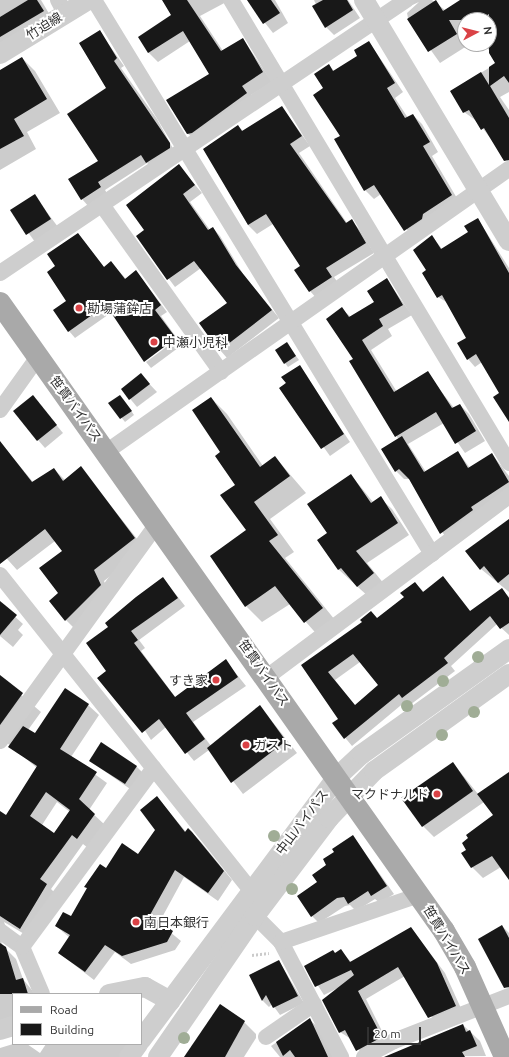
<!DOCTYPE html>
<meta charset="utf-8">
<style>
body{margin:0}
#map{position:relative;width:509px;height:1057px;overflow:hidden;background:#fff;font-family:Ubuntu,"Noto Sans JP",sans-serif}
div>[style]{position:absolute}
.shadow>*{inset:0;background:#0003}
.building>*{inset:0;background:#181818}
.path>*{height:2.5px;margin-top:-1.25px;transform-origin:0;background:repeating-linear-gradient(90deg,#cbcbcb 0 2px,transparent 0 4px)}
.minor>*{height:16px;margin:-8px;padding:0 8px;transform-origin:8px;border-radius:8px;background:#cecece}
.tertiary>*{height:20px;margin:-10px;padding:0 10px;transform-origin:10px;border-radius:10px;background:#cecece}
.primary>*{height:22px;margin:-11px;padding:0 11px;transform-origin:11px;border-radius:11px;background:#a9a9a9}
.trees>*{width:12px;height:12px;margin:-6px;border-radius:50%;background:#a0ad96}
.dots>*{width:11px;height:11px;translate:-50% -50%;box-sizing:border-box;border:2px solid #fff;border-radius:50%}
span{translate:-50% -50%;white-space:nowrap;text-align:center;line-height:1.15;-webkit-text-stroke:4px #fff;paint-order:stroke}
.street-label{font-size:13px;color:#313131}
.poi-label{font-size:13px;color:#313131}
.left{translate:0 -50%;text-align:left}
.right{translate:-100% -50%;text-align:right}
.legend{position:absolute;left:12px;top:993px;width:130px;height:52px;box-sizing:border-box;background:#fff;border:1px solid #adadad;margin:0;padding:5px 7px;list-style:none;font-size:12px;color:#313131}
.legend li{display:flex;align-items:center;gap:8px;height:20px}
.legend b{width:20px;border:1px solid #adadad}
.north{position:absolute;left:457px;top:12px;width:40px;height:40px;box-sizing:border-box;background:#fff;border:1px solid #adadad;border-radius:50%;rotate:83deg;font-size:11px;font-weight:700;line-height:16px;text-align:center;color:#313131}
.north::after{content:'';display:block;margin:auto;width:14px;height:18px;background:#da4246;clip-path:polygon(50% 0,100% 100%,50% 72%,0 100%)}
.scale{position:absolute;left:367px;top:1027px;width:54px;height:18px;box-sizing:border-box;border:2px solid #313131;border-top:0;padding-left:5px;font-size:12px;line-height:14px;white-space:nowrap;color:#313131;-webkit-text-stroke:3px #fff;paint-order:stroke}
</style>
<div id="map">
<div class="shadow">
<div style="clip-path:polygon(0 0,41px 0,54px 22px,0 55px)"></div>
<div style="clip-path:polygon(163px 0,230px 0,200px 16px,223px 51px,243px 39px,272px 82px,251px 95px,255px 103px,197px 142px,187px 133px,211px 74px,190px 41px,158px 62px,148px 52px,172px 15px)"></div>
<div style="clip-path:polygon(247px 0,275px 0,288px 23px,273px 33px)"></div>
<div style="clip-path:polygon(314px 0,348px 0,360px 18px,334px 35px,326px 27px)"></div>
<div style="clip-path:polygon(401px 0,432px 0,445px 10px,462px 0,509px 0,509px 92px,500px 97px,509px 110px,509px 163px,478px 122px,464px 112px,451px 91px,497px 63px,485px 44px,489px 44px,489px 20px,465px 20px,465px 44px,470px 44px,440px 63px,408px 18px,407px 13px,419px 2px,408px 7px)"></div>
<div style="clip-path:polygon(100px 32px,124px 66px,121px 68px,157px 119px,177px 156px,155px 170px,147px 163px,105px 190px,108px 195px,89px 207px,82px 199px,99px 161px,108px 89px)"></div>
<div style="clip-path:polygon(369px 42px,403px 92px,395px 98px,408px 118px,413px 115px,422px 124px,438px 152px,432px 156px,461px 205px,414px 239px,381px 194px,374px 199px,365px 190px,325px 88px,329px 65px,334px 71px,359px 56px)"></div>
<div style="clip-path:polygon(22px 58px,35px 71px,60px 113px,27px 132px,36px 149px,0 170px,0 75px)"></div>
<div style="clip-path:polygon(282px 107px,310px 146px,299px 153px,347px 223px,352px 221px,360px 230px,374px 253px,334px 277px,340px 286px,318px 300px,310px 291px,301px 266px,273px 224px,257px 234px,248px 225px,204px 149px,238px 126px,243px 131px)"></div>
<div style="clip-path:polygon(179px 166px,202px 193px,190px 202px,210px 230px,213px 228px,220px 236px,243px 274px,279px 318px,227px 358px,220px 350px,228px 303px,201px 268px,175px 287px,137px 236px,145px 230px)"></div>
<div style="clip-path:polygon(34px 195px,58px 227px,35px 242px,12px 210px)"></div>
<div style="clip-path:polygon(478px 219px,509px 268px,509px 418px,503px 392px,482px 362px,475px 367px,468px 359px,468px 338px,448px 303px,438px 297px,416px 247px,432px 236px,442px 249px,469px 232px)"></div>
<div style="clip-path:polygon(84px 241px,104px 267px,111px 262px,126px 279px,136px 271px,167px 312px,161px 316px,176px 337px,145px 360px,112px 312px,75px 338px,69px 331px,67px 302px)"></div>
<div style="clip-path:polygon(387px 280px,412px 315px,388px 329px,392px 336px,371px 350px,397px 392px,427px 373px,454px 408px,460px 405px,469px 414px,485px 441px,465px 453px,444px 423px,408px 444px,426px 472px,458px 452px,470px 468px,492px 454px,509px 476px,509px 495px,448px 541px,409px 479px,404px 479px,396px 471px,399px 440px,350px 361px,354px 359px,342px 309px,351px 317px,375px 302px)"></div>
<div style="clip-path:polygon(177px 339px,182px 345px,151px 368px,146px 362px)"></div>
<div style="clip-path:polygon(287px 344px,299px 360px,288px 367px,276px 351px)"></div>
<div style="clip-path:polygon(299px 367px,350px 442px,330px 456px,281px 388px)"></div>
<div style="clip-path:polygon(141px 375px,157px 392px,137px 407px,122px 389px)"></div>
<div style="clip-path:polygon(33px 397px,63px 433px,45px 448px,38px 440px)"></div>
<div style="clip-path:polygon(211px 398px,227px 414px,263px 466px,275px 457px,306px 493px,270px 519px,294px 552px,285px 558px,339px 625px,321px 639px,290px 604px,262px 622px,246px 606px,247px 530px,236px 485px,222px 452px)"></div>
<div style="clip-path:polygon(123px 399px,134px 415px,125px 422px,110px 403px)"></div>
<div style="clip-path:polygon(0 442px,33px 482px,54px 469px,65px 480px,81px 468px,145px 549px,104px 581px,111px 597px,77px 631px,66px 620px,59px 594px,63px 551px,55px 541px,17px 570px,0 551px)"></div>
<div style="clip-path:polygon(351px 475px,373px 502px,380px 498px,392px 509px,409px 535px,367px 563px,385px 585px,370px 598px,338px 569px,328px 533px)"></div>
<div style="clip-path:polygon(509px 520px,509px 592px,481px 569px)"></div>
<div style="clip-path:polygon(163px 578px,185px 606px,139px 640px,145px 648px,141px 651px,176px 698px,226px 661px,246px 686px,193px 722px,211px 746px,260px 706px,297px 753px,243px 794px,209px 750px,194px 761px,166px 727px,151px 740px,107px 671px,110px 627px)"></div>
<div style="clip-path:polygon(evenodd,415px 583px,424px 592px,450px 585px,471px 612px,501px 589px,509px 597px,509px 635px,497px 624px,451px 666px,455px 671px,410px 705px,406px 701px,352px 746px,333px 723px,339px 719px,303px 665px,378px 619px,405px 597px,415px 583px,360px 662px,380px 685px,355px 706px,335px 680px,360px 662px)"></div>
<div style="clip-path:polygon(0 603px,23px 624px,18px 630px,23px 635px,13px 647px,0 636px)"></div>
<div style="clip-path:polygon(evenodd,0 677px,41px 712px,28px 730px,36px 735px,88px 705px,99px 715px,71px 757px,107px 783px,89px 810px,105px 825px,88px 848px,83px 844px,51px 889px,57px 895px,31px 938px,4px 922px,8px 933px,1px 941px,3px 946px,16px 959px,23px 979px,35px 994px,13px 994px,13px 1022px,0 1026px,0 812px,6px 816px,37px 768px,0 737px,0 677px,57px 802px,70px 812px,54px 834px,42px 825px,57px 802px)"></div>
<div style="clip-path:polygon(90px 761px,136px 766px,144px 774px,133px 791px)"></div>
<div style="clip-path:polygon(453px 763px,478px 794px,509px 773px,509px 878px,501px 867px,483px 878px,472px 867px,467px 850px,494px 816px,484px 802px,434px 837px,423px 826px)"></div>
<div style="clip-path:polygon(157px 797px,186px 832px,192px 833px,201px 842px,232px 880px,218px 901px,184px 877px,159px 923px,181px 941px,175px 950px,131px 964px,115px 952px,94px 980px,59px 953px,70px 938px,56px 926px,71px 918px,88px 889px,85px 886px,106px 869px,138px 856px,156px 830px)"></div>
<div style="clip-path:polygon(353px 836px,394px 894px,380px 903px,375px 899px,356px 911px,350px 905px,345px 906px,319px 923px,312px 916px,318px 882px)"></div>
<div style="clip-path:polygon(502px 926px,509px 933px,509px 989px,502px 982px)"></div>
<div style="clip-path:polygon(411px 928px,445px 973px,464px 1015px,437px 1025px,405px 976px,366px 999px,389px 1045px,364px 1057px,351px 1039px,340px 1032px,338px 988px,324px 995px,306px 967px,341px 951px,352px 963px)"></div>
<div style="clip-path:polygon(279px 961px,304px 1003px,280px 1015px,272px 1004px,269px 1007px,263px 1001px,250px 975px)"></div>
<div style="clip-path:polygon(310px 1020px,322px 1031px,333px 1057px,280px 1057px,271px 1046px)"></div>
<div style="clip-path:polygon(244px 1022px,256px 1034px,256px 1038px,244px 1057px,184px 1057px)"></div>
<div style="clip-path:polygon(463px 1025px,480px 1041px,486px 1056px,389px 1057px)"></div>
<div style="clip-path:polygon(13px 1044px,27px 1044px,40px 1053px,46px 1044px,135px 1044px,125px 1057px,0 1057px,0 1048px)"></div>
</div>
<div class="building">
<div style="clip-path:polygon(28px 0,37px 0,44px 11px,0 37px,0 17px)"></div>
<div style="clip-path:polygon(162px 0,187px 0,221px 51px,243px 38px,263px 72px,242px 86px,247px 93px,192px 133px,187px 134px,166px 100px,209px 74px,183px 31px,148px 53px,138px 37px,171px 15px)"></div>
<div style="clip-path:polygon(247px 0,271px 0,280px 13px,263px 24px)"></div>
<div style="clip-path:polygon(323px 0,347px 0,353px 10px,325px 28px,312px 6px)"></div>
<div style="clip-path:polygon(436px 0,443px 11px,460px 0,509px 0,509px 83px,504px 76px,490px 86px,509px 118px,509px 160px,504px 161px,484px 128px,481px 130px,469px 110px,463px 113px,450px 91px,481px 72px,489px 85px,489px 67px,495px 63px,489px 53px,489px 14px,479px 20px,449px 20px,457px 34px,428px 52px,407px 19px)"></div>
<div style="clip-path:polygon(100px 30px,117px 58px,114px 61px,170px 143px,170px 148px,146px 163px,141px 155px,98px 182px,101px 187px,81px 200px,68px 179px,98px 161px,67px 114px,106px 88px,79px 43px)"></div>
<div style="clip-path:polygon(369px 41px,395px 83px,387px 88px,405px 118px,413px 114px,430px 142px,423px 146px,452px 195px,423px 214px,422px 219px,404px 231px,374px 185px,364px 191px,334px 139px,340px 136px,313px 95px,323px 88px,314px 74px,329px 64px,333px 71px,357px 56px,354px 50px)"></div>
<div style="clip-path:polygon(22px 57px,47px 99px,14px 119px,24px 136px,0 149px,0 70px)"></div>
<div style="clip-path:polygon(282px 106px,302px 136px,290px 144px,346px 223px,352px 219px,366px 243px,326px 268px,332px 277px,309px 292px,294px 270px,300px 266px,266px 214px,248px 225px,203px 149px,238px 125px,242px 131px)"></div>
<div style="clip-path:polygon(179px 164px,195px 185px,183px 194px,208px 230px,213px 227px,236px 265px,272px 310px,219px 351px,199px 323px,227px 303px,194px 261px,167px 280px,136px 236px,144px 230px,126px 205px)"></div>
<div style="clip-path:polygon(35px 194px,51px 219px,26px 235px,10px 210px)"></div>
<div style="clip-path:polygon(478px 218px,509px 273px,509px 422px,493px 397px,499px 393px,476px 354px,467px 360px,457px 343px,466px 338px,442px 295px,437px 298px,422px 273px,426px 270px,413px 250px,432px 235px,441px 249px,468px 232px,464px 226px)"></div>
<div style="clip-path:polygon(78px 233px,104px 267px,111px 261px,125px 279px,136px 270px,161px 305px,155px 310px,176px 338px,144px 362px,106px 305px,68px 332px,53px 310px,66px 301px,47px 272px,55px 266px,47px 254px)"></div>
<div style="clip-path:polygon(387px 278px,403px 305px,379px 319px,383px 326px,362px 340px,394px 392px,428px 371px,452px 408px,460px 404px,476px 431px,455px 444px,436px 412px,395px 437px,349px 361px,353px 359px,326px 319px,342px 307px,349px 317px,374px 302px,367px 291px)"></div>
<div style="clip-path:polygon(287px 342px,296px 356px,284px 364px,275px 350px)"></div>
<div style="clip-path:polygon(300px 365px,344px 434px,321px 449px,279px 388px,286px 383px,281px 377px)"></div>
<div style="clip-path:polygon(141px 373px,150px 384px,129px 400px,121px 389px)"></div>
<div style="clip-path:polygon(33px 395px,57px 425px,37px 441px,13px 411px)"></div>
<div style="clip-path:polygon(120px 395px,132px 411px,120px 419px,108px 403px)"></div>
<div style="clip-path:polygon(211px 397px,260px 467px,275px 456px,290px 476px,254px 502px,278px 535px,269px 541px,323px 608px,304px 623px,275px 586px,245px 607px,210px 556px,246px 530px,220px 495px,235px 485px,215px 456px,220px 452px,192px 410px)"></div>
<div style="clip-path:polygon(402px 436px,424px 472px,458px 451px,468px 468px,492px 453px,509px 482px,471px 507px,473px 510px,440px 534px,409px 479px,399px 469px,395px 472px,381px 449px)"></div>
<div style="clip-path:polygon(0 441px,32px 482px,54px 468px,63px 481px,81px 466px,135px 538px,94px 570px,101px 585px,65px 621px,49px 601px,58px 593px,39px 568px,62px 551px,45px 529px,0 564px)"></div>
<div style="clip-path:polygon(351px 474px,371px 503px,381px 496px,398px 523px,356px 551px,374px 573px,357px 587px,341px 568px,338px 570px,317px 540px,327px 533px,307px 504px)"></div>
<div style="clip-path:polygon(509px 519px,509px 574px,498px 583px,484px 566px,480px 570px,465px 551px)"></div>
<div style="clip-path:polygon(evenodd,443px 576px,470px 611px,502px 588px,509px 598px,509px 623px,500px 629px,490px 616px,444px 658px,448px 663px,402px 698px,399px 694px,344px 739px,332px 723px,338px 719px,301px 665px,362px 622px,360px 620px,371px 611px,377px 618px,404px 597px,400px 593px,415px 582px,423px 592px,443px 576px,353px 654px,378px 685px,355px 705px,328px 672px,353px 654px)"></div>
<div style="clip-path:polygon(163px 577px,178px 598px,131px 631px,138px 640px,134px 643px,175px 697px,226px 659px,238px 677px,186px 713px,205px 739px,185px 754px,159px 719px,142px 733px,97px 678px,106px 671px,86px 643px,108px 627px,105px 623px,136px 597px)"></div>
<div style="clip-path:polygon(0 601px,17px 615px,0 635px)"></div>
<div style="clip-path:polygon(0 675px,23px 693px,0 725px)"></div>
<div style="clip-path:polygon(evenodd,65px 688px,89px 704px,60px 749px,97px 772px,79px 799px,95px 814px,77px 839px,72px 835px,40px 879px,47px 884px,20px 929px,0 916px,0 811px,6px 815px,37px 766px,8px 747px,23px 726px,35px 733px,65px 688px,46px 792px,70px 810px,54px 833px,30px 816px,46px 792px)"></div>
<div style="clip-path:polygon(260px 705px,286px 741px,231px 783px,207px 748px)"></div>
<div style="clip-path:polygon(101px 742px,137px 766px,125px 784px,89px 761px)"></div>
<div style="clip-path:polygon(453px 762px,473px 791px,422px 827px,401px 798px)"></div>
<div style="clip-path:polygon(509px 772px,509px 880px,492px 856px,471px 868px,461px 853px,466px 850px,462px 843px,468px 838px,466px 835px,493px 815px,477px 794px)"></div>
<div style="clip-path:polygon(157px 796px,185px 832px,188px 828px,192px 832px,224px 871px,208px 893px,175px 870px,150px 915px,173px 931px,167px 942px,122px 956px,105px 945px,85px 972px,58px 953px,70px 935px,55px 926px,63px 912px,71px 916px,87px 888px,84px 887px,100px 864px,106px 868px,122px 843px,138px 854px,155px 830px,140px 810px)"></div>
<div style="clip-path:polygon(353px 835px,387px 886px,371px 896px,368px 891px,348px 904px,344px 897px,337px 898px,311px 917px,297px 896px,317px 882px,312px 875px,326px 865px,323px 859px,334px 852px,332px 849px)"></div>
<div style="clip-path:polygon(502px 925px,509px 938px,509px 987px,504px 988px,478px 939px)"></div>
<div style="clip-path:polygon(411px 927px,437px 963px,456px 1006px,428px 1018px,398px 967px,358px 991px,382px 1037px,356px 1051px,345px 1030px,339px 1033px,322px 1000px,354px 975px,351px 970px,315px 987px,304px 966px,333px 950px,335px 953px,341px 949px,350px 962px)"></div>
<div style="clip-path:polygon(0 943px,6px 947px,16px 980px,23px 978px,28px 994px,0 994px)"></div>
<div style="clip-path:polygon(279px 960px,298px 996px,273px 1008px,266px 995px,262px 1001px,249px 975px)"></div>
<div style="clip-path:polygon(220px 1004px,245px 1021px,225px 1057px,184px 1057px)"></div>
<div style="clip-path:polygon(310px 1018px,328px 1057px,295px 1057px,290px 1050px,283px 1056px,276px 1042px)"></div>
<div style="clip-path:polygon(463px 1024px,466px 1032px,470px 1030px,477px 1046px,462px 1052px,465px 1057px,384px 1057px)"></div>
</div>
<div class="path">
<div style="left:252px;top:955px;width:17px;rotate:-7deg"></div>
</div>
<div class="minor">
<div style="left:58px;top:0;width:15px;rotate:62deg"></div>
<div style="left:94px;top:0;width:649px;rotate:58.61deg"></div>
<div style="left:231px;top:0;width:540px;rotate:59.02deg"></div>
<div style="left:102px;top:205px;width:205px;rotate:54.5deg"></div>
<div style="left:0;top:273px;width:490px;rotate:-33.9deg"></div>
<div style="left:0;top:410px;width:65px;rotate:-54.4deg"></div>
<div style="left:106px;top:452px;width:492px;rotate:-35.1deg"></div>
<div style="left:0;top:575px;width:403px;rotate:51.5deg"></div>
<div style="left:267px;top:677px;width:302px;rotate:-36.8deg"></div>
<div style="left:0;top:741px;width:268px;rotate:-54.1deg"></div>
<div style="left:255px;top:916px;width:37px;rotate:45deg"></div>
<div style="left:281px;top:942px;width:130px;rotate:62.4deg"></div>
<div style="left:0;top:931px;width:27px;rotate:36deg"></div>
<div style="left:22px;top:947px;width:51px;rotate:66.9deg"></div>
<div style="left:281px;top:942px;width:146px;rotate:-18.8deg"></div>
<div style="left:22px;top:947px;width:222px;rotate:-53.6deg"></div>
<div style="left:266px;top:1037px;width:58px;rotate:-34.5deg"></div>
<div style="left:364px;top:1057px;width:34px;rotate:-28deg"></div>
<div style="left:394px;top:1041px;width:123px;rotate:-21.4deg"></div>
</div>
<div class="tertiary">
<div style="left:364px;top:0;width:281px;rotate:59deg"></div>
<div style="left:0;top:54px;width:103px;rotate:-31.5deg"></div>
<div style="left:109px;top:994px;width:37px;rotate:-11deg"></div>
<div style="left:145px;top:987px;width:29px;rotate:29deg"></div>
<div style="left:0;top:1030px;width:14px;rotate:-17deg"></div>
<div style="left:141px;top:1040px;width:327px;rotate:-53.3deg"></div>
<div style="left:336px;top:778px;width:35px;rotate:-43deg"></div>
<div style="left:362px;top:754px;width:181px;rotate:-35.5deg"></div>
<div style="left:129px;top:1057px;width:16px;rotate:-55deg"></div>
<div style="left:158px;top:1057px;width:171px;rotate:-55.5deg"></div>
<div style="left:255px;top:916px;width:123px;rotate:-52.9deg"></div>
<div style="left:329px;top:818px;width:65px;rotate:-46.2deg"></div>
<div style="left:374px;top:771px;width:166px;rotate:-35.7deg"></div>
</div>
<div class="primary">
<div style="left:0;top:303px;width:769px;rotate:54.74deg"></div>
<div style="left:444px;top:931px;width:42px;rotate:59.7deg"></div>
<div style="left:465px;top:967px;width:98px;rotate:66deg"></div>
</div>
<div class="trees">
<div style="left:478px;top:657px"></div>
<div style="left:443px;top:681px"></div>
<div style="left:407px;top:706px"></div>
<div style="left:474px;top:712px"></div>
<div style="left:442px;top:735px"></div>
<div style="left:274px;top:836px"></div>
<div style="left:292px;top:889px"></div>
<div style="left:184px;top:1038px"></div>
</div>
<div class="dots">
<div style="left:79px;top:308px;background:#da4246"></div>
<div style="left:154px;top:342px;background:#da4246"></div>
<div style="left:216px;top:680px;background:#da4246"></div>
<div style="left:246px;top:745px;background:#da4246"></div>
<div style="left:437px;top:794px;background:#da4246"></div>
<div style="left:136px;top:922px;background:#da4246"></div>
</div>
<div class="street-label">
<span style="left:44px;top:26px;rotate:-32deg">竹迫線</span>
<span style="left:76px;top:409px;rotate:54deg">笹貫バイパス</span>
<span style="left:264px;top:673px;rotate:55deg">笹貫バイパス</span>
<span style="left:302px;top:822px;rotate:-53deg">中山バイパス</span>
<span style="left:447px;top:940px;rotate:59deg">笹貫バイパス</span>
</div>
<div class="poi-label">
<span class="left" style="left:87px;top:308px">勘場蒲鉾店</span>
<span class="left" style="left:163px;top:342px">中瀬小児科</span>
<span class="right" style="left:208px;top:680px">すき家</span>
<span class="left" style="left:254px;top:745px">ガスト</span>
<span class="right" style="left:429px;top:794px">マクドナルド</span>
<span class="left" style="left:144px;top:922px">南日本銀行</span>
</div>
<ul class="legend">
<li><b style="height:5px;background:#a9a9a9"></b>Road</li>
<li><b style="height:11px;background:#181818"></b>Building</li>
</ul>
<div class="north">N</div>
<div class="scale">20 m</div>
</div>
